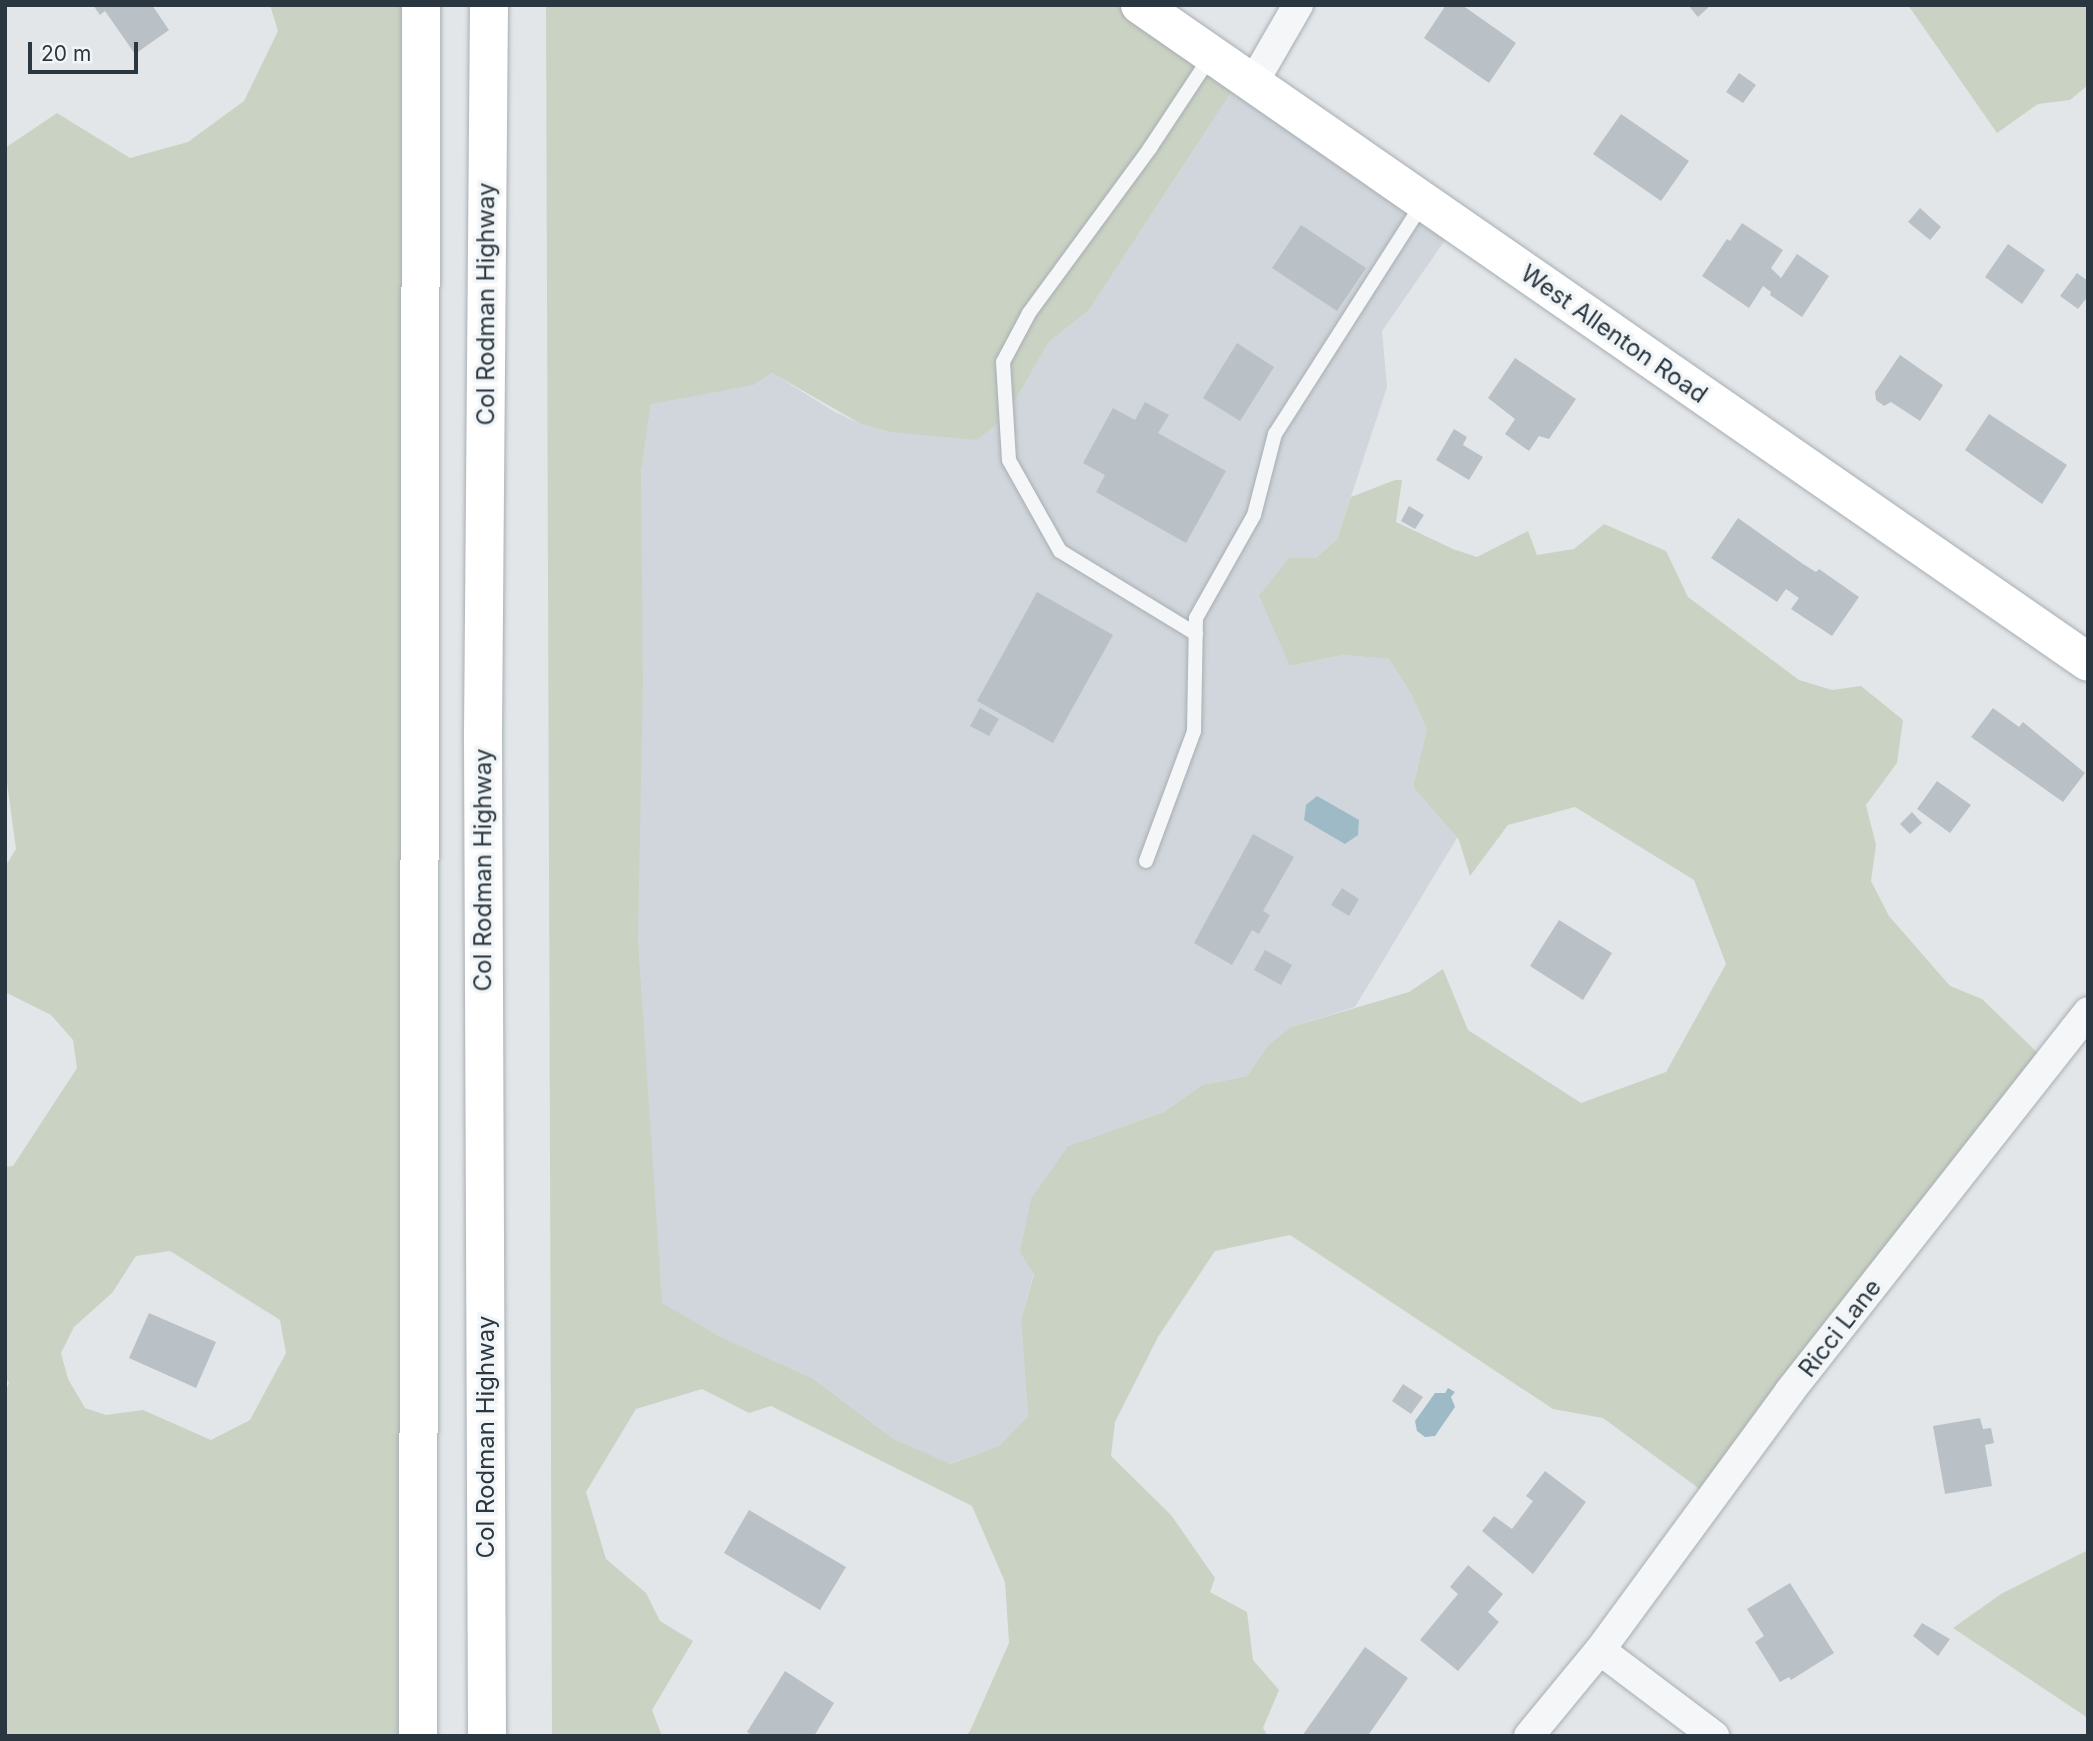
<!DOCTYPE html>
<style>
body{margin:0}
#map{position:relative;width:2093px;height:1741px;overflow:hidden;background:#e2e6e9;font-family:Inter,sans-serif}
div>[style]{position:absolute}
.built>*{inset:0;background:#d0d6db}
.green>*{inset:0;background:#cad3c3}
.water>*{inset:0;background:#9fbac7}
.building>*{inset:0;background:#b9c1c6}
.roads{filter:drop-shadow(0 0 2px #a7aeb3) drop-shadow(0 0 2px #a7aeb3)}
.lane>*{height:14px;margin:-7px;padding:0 7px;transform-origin:7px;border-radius:7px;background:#f4f6f8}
.street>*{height:30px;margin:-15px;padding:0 15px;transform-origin:15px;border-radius:15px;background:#f4f6f8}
.secondary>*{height:38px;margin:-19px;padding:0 19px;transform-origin:19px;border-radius:19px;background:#fff}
.highway>*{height:38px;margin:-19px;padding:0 19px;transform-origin:19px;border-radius:19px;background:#fff}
span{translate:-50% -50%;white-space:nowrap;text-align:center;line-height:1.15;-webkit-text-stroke:7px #f1f5f7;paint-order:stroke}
.street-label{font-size:24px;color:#2b3740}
.frame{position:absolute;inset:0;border:7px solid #2b3740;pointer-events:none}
.scale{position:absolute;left:28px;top:42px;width:110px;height:32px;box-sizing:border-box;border:4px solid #2b3740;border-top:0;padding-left:9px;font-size:21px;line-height:24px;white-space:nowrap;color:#2b3740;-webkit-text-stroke:5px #f1f5f7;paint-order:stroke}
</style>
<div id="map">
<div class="built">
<div style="clip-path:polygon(1236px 85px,1452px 230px,1382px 331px,1387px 387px,1337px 539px,1316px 558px,1289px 558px,1290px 666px,1343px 655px,1389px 659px,1410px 692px,1427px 729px,1413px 787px,1457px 838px,1355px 1007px,1291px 1027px,1268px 1045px,1247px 1076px,1202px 1085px,1164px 1112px,1068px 1146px,1021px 1320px,1028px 1416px,999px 1446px,949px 1464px,892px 1438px,812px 1378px,721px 1337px,661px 1303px,638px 936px,641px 473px,651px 403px,754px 385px,772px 373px,835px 412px,861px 424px,890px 432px,1006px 416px,1049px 342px,1089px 310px)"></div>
</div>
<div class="green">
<div style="clip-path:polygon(evenodd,270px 5px,422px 5px,421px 1736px,5px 1736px,5px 1393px,9px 1383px,5px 1377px,5px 1167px,13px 1166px,77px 1068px,73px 1040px,51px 1015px,5px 992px,5px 867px,16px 849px,5px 768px,5px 148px,57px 113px,130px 158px,188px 142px,244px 101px,278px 31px,270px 5px,170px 1251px,280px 1320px,286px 1353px,250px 1420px,211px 1440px,143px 1410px,106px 1415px,85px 1408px,68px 1379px,61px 1353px,74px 1327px,112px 1293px,136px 1256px,170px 1251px)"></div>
<div style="clip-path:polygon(546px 5px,1118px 5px,1236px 85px,1089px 310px,1049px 342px,1006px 416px,977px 440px,890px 432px,861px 424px,772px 373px,754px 385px,651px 404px,641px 473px,643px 680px,638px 936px,662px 1303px,721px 1337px,812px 1378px,892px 1438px,950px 1464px,999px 1446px,1028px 1416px,1021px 1320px,1034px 1274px,1020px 1252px,1031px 1199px,1068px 1146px,1164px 1112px,1202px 1085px,1247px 1076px,1268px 1045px,1291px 1027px,1409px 992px,1443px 969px,1468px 1030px,1581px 1103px,1666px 1072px,1726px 964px,1694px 880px,1575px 807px,1508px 825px,1470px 876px,1459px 840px,1413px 787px,1427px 729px,1410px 692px,1389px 659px,1343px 655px,1290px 666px,1259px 596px,1289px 558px,1316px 558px,1337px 539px,1351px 497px,1395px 480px,1402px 480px,1396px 522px,1453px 549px,1477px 557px,1528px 531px,1537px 555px,1574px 549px,1604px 524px,1666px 551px,1688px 597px,1799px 680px,1832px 690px,1861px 686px,1903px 720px,1897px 763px,1866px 805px,1876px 845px,1871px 881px,1889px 916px,1950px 986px,1982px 999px,2045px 1060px,1705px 1493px,1603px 1418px,1553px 1409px,1290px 1235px,1215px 1251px,1158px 1337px,1115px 1422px,1111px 1456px,1171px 1515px,1215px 1578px,1210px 1592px,1247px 1612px,1253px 1660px,1279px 1690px,1263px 1728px,1268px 1736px,965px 1736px,970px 1731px,1009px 1643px,1005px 1582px,972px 1506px,771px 1406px,749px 1413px,702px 1389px,636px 1409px,586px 1492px,606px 1559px,646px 1593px,660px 1621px,693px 1641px,652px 1710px,662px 1736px,552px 1736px)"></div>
<div style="clip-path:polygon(1908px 5px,2088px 5px,2088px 85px,2070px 100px,2038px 104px,1997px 133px)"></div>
<div style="clip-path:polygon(2088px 1550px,2088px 1718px,1953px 1628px,2001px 1594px)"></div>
</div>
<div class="water">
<div style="clip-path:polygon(1317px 796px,1359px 820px,1358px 835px,1345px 844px,1304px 820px,1306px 805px)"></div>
<div style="clip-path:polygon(1448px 1388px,1455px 1392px,1451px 1397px,1455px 1407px,1435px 1436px,1425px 1437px,1417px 1431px,1415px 1421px,1435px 1393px,1445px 1393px)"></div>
</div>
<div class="building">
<div style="clip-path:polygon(93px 5px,152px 5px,169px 30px,135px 54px,105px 11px,100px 15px)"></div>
<div style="clip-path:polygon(1446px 5px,1462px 5px,1516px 43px,1489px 83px,1424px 38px)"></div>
<div style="clip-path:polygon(1688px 5px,1711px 5px,1698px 17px)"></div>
<div style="clip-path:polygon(1739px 73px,1756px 85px,1743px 103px,1726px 92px)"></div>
<div style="clip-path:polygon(1621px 114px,1689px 161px,1661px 201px,1593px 154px)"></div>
<div style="clip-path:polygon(1920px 208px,1941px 227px,1930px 240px,1908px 222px)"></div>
<div style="clip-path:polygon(1742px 223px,1783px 250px,1771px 268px,1781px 278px,1797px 254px,1829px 276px,1802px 317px,1770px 295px,1771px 292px,1763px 286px,1749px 308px,1702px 276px,1727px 239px,1730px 241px)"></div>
<div style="clip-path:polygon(1301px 225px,1366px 268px,1337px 311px,1272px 268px)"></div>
<div style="clip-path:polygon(2008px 244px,2045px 270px,2022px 304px,1985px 277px)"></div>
<div style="clip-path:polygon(2077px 273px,2088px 281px,2088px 296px,2078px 309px,2060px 296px)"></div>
<div style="clip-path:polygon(1237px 343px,1274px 367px,1240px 421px,1203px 398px)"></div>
<div style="clip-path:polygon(1900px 355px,1943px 385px,1920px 421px,1891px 402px,1884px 406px,1876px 400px,1875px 392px)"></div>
<div style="clip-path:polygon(1515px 358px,1576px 399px,1549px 439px,1539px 436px,1529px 451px,1505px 434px,1515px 419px,1488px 398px)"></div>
<div style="clip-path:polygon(1145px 402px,1169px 415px,1158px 433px,1226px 471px,1186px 543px,1096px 492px,1105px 475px,1083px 463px,1113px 408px,1135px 420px)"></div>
<div style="clip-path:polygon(1989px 414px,2067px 465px,2042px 504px,1965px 450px)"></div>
<div style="clip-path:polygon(1454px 429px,1467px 437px,1463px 445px,1483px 457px,1469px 480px,1436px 460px)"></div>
<div style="clip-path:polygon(1409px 506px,1424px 515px,1415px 529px,1401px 521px)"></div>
<div style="clip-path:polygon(1738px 518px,1803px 564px,1816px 572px,1819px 569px,1859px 597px,1832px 636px,1791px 609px,1799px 598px,1786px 589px,1777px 602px,1711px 558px)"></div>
<div style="clip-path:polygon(1037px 592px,1113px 635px,1053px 743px,977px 701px)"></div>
<div style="clip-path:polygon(980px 708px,999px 719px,989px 736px,970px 726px)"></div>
<div style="clip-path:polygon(1993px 708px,2019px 727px,2023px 722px,2085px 773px,2063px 802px,1971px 737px)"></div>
<div style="clip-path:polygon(1937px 781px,1971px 805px,1950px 833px,1917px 809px)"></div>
<div style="clip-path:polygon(1912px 812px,1922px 823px,1910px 834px,1900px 824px)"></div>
<div style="clip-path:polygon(1253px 834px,1294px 857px,1263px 911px,1270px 915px,1259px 934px,1252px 930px,1232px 965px,1194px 943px)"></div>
<div style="clip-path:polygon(1342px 888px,1359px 899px,1349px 916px,1331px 905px)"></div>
<div style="clip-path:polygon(1559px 920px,1612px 953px,1583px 1000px,1530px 966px)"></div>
<div style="clip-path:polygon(1265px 950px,1292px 965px,1281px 985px,1254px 970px)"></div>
<div style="clip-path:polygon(149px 1313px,216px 1342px,196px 1388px,129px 1358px)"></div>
<div style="clip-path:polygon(1403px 1384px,1423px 1397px,1411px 1414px,1392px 1401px)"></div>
<div style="clip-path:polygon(1980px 1418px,1983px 1429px,1991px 1428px,1994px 1443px,1985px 1445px,1992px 1486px,1945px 1494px,1933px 1426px)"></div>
<div style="clip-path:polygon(1545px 1471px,1586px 1502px,1533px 1574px,1482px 1531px,1494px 1516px,1512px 1529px,1533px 1501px,1526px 1496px)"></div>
<div style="clip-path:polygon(749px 1510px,846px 1567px,820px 1610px,724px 1553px)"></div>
<div style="clip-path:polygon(1468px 1565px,1503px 1594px,1488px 1612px,1499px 1622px,1458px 1671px,1420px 1640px,1458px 1594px,1450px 1587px)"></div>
<div style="clip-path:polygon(1790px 1583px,1834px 1653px,1791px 1680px,1789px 1677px,1780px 1682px,1755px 1642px,1764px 1636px,1747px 1609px)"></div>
<div style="clip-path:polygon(1922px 1623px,1950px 1639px,1938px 1656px,1913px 1636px)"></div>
<div style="clip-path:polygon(1365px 1647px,1408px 1678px,1369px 1734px,1372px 1736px,1302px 1736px)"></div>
<div style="clip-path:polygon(785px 1671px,834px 1703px,814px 1736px,753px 1736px,747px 1732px)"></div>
</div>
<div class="roads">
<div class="lane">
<div style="left:1196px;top:634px;width:159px;rotate:-148.6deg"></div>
<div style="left:1060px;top:551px;width:104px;rotate:-119.3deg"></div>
<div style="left:1009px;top:460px;width:98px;rotate:-93.5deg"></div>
<div style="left:1003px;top:362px;width:55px;rotate:-62deg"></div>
<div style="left:1029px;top:313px;width:205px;rotate:-53.7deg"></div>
<div style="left:1150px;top:148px;width:110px;rotate:-56.5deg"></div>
<div style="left:1146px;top:861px;width:139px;rotate:-69.7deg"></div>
<div style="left:1194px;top:731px;width:113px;rotate:-89deg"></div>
<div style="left:1196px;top:618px;width:118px;rotate:-60.6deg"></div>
<div style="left:1254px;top:515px;width:84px;rotate:-75.5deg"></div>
<div style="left:1275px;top:434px;width:274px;rotate:-57.4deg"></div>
</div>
<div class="street">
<div style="left:1253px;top:83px;width:90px;rotate:-60deg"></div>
<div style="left:1600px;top:1650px;width:143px;rotate:37deg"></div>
<div style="left:1529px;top:1736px;width:112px;rotate:-50.5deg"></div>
<div style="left:1600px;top:1650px;width:321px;rotate:-53.7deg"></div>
<div style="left:1790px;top:1391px;width:482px;rotate:-51.8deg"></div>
</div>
<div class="secondary">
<div style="left:1140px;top:5px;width:1153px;rotate:34.72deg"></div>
</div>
<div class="highway">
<div style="left:418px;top:1736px;width:1731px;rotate:-89.9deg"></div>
<div style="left:487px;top:1736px;width:1002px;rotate:-90.23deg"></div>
<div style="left:483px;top:734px;width:729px;rotate:-89.53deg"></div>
</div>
</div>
<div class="street-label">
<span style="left:486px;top:304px;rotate:-90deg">Col Rodman Highway</span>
<span style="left:1614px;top:334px;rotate:35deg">West Allenton Road</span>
<span style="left:483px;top:870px;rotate:-90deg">Col Rodman Highway</span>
<span style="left:1840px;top:1328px;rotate:-52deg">Ricci Lane</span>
<span style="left:486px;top:1437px;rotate:-90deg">Col Rodman Highway</span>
</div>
<div class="frame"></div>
<div class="scale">20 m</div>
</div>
